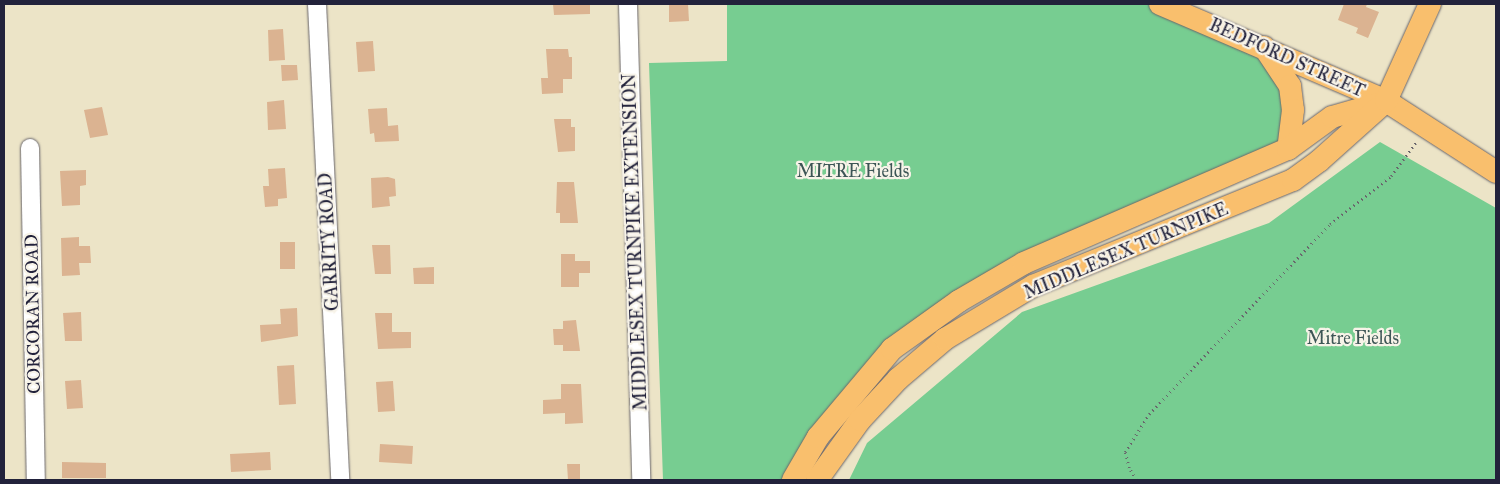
<!DOCTYPE html>
<style>
body{margin:0}
#map{position:relative;width:1500px;height:484px;overflow:hidden;background:#ece4c7;font-family:"IM FELL Great Primer",serif}
div>[style]{position:absolute}
.green>*{inset:0;background:#77cd91}
.building>*{inset:0;background:#dbb391}
.path>*{height:2.5px;margin-top:-1.25px;transform-origin:0;background:repeating-linear-gradient(90deg,#69666c 0 1px,transparent 0 5px)}
.roads{filter:drop-shadow(0 0 1px #69666c) drop-shadow(0 0 1px #69666c)}
.minor>*{height:18px;margin:-9px;padding:0 9px;transform-origin:9px;border-radius:9px;background:#fff}
.major>*{height:22px;margin:-11px;padding:0 11px;transform-origin:11px;border-radius:11px;background:#f9bf6d}
span{translate:-50% -50%;white-space:nowrap;text-align:center;line-height:1.15;-webkit-text-stroke:4.5px #f7f3e8;paint-order:stroke}
.street-label{font-size:18px;color:#22223b}
.park-label{font-size:18px;color:#3c5555}
.frame{position:absolute;inset:0;border:5px solid #22223b;pointer-events:none}
</style>
<div id="map">
<div class="green">
<div style="clip-path:polygon(727px 4px,1160px 4px,1264px 46px,1290px 86px,1288px 149px,1024px 263px,892px 349px,793px 480px,663px 480px,649px 63px,727px 61px)"></div>
<div style="clip-path:polygon(1380px 142px,1496px 208px,1496px 480px,849px 480px,867px 443px,1022px 312px,1269px 223px)"></div>
</div>
<div class="building">
<div style="clip-path:polygon(553px 4px,590px 4px,590px 14px,554px 15px)"></div>
<div style="clip-path:polygon(669px 4px,688px 4px,689px 21px,669px 22px)"></div>
<div style="clip-path:polygon(1344px 4px,1367px 4px,1366px 7px,1379px 12px,1368px 38px,1356px 33px,1358px 28px,1338px 20px)"></div>
<div style="clip-path:polygon(283px 29px,285px 60px,269px 61px,268px 30px)"></div>
<div style="clip-path:polygon(373px 41px,375px 71px,358px 72px,356px 42px)"></div>
<div style="clip-path:polygon(546px 49px,568px 49px,569px 57px,572px 57px,572px 79px,563px 79px,563px 93px,542px 94px,541px 78px,548px 78px)"></div>
<div style="clip-path:polygon(281px 65px,297px 65px,298px 80px,282px 81px)"></div>
<div style="clip-path:polygon(284px 100px,286px 129px,268px 130px,267px 102px)"></div>
<div style="clip-path:polygon(102px 107px,108px 135px,90px 138px,84px 110px)"></div>
<div style="clip-path:polygon(387px 108px,388px 126px,398px 125px,399px 141px,375px 142px,374px 133px,370px 134px,368px 109px)"></div>
<div style="clip-path:polygon(554px 119px,571px 119px,571px 127px,575px 127px,575px 151px,558px 152px)"></div>
<div style="clip-path:polygon(285px 168px,287px 198px,278px 199px,278px 206px,265px 207px,263px 186px,269px 186px,268px 169px)"></div>
<div style="clip-path:polygon(86px 170px,86px 185px,80px 186px,80px 205px,62px 206px,60px 171px)"></div>
<div style="clip-path:polygon(388px 177px,395px 179px,396px 196px,389px 197px,390px 206px,372px 208px,371px 178px)"></div>
<div style="clip-path:polygon(557px 182px,574px 182px,578px 223px,560px 223px,560px 213px,556px 213px)"></div>
<div style="clip-path:polygon(79px 237px,79px 246px,90px 246px,91px 263px,79px 263px,80px 275px,62px 276px,61px 238px)"></div>
<div style="clip-path:polygon(280px 242px,295px 242px,295px 269px,280px 269px)"></div>
<div style="clip-path:polygon(372px 245px,390px 245px,391px 274px,375px 274px)"></div>
<div style="clip-path:polygon(561px 254px,575px 254px,575px 261px,590px 261px,590px 273px,579px 273px,579px 287px,561px 287px)"></div>
<div style="clip-path:polygon(434px 267px,434px 284px,414px 284px,413px 268px)"></div>
<div style="clip-path:polygon(297px 308px,298px 336px,261px 342px,260px 325px,281px 324px,280px 309px)"></div>
<div style="clip-path:polygon(81px 312px,82px 341px,65px 341px,63px 313px)"></div>
<div style="clip-path:polygon(375px 313px,392px 313px,392px 332px,411px 332px,411px 348px,378px 349px)"></div>
<div style="clip-path:polygon(576px 320px,580px 351px,563px 351px,563px 345px,554px 345px,553px 329px,563px 329px,563px 321px)"></div>
<div style="clip-path:polygon(294px 365px,296px 404px,279px 405px,277px 366px)"></div>
<div style="clip-path:polygon(81px 380px,83px 408px,67px 409px,65px 381px)"></div>
<div style="clip-path:polygon(393px 381px,395px 411px,378px 412px,376px 382px)"></div>
<div style="clip-path:polygon(561px 384px,581px 384px,583px 423px,565px 424px,565px 413px,543px 414px,543px 400px,561px 399px)"></div>
<div style="clip-path:polygon(380px 444px,413px 446px,412px 464px,379px 462px)"></div>
<div style="clip-path:polygon(270px 452px,271px 470px,231px 472px,230px 454px)"></div>
<div style="clip-path:polygon(62px 462px,106px 463px,106px 478px,62px 478px)"></div>
<div style="clip-path:polygon(567px 464px,580px 464px,580px 480px,568px 480px)"></div>
</div>
<div class="path">
<div style="left:1136px;top:480px;width:14px;rotate:-120deg"></div>
<div style="left:1129px;top:468px;width:16px;rotate:-104deg"></div>
<div style="left:1125px;top:452px;width:45px;rotate:-57.7deg"></div>
<div style="left:1149px;top:414px;width:262px;rotate:-46.4deg"></div>
<div style="left:1330px;top:224px;width:78px;rotate:-38.2deg"></div>
<div style="left:1391px;top:176px;width:42px;rotate:-53.7deg"></div>
</div>
<div class="roads">
<div class="minor">
<div style="left:317px;top:4px;width:477px;rotate:87.2deg"></div>
<div style="left:628px;top:4px;width:476px;rotate:88.4deg"></div>
<div style="left:30px;top:148px;width:332px;rotate:89deg"></div>
</div>
<div class="major">
<div style="left:1160px;top:4px;width:246px;rotate:23.2deg"></div>
<div style="left:1386px;top:101px;width:131px;rotate:32.8deg"></div>
<div style="left:1264px;top:47px;width:47px;rotate:56.3deg"></div>
<div style="left:1290px;top:86px;width:24px;rotate:83deg"></div>
<div style="left:1293px;top:110px;width:39px;rotate:97deg"></div>
<div style="left:793px;top:480px;width:50px;rotate:-59.8deg"></div>
<div style="left:818px;top:437px;width:115px;rotate:-49.9deg"></div>
<div style="left:892px;top:349px;width:82px;rotate:-35.6deg"></div>
<div style="left:959px;top:301px;width:75px;rotate:-30.3deg"></div>
<div style="left:1024px;top:263px;width:288px;rotate:-23.4deg"></div>
<div style="left:1288px;top:149px;width:54px;rotate:-36deg"></div>
<div style="left:1332px;top:117px;width:48px;rotate:-15.8deg"></div>
<div style="left:817px;top:480px;width:74px;rotate:-54.4deg"></div>
<div style="left:860px;top:420px;width:56px;rotate:-47.2deg"></div>
<div style="left:898px;top:379px;width:62px;rotate:-40.4deg"></div>
<div style="left:945px;top:339px;width:103px;rotate:-31.1deg"></div>
<div style="left:1033px;top:286px;width:281px;rotate:-22.2deg"></div>
<div style="left:1293px;top:180px;width:32px;rotate:-36deg"></div>
<div style="left:1319px;top:161px;width:90px;rotate:-41.8deg"></div>
<div style="left:1386px;top:101px;width:107px;rotate:-65.6deg"></div>
</div>
</div>
<div class="street-label">
<span style="left:1287px;top:58px;rotate:24deg">BEDFORD STREET</span>
<span style="left:329px;top:242px;rotate:-93deg">GARRITY ROAD</span>
<span style="left:635px;top:242px;rotate:-92deg">MIDDLESEX TURNPIKE EXTENSION</span>
<span style="left:1126px;top:251px;rotate:-23deg">MIDDLESEX TURNPIKE</span>
<span style="left:33px;top:314px;rotate:-91deg">CORCORAN ROAD</span>
</div>
<div class="park-label">
<span style="left:853px;top:171px">MITRE Fields</span>
<span style="left:1353px;top:338px">Mitre Fields</span>
</div>
<div class="frame"></div>
</div>
